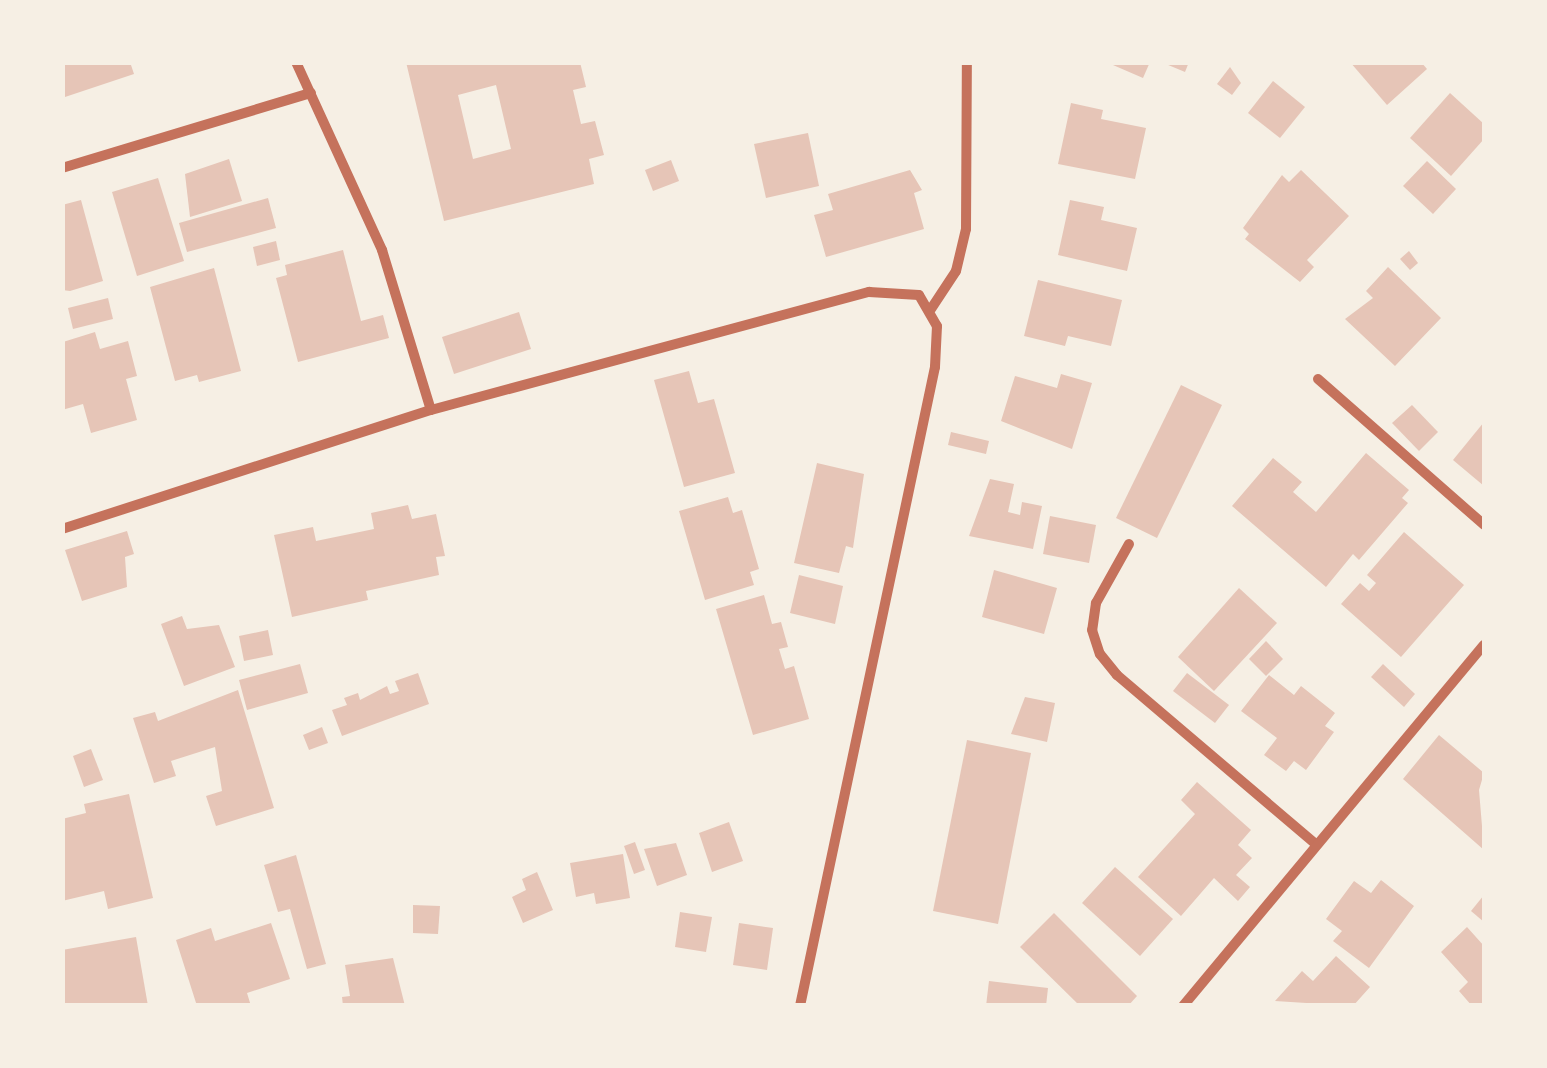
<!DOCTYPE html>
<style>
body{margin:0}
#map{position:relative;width:1547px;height:1068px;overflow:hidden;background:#f6efe4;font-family:"Archivo Narrow",sans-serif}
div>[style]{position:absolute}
.building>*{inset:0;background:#e6c5b7}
.minor>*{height:10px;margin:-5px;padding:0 5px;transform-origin:5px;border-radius:5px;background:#c5725c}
span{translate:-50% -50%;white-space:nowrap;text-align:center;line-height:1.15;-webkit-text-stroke:10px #f6efe4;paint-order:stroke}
.frame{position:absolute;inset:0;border:65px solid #f6efe4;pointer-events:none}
</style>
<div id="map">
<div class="building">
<div style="clip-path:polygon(62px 62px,130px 62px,134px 74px,62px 98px)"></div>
<div style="clip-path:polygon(evenodd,406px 62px,580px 62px,586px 87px,573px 90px,581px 124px,595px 121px,604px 155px,589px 159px,594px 184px,444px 221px,406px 62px,496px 85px,511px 149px,473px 159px,458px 95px,496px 85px)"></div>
<div style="clip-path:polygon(1106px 62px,1150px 62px,1143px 78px)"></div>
<div style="clip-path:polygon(1161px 62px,1189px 62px,1185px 72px)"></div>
<div style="clip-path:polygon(1350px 62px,1421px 62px,1427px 69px,1387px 105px)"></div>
<div style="clip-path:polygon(1230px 67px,1241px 83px,1232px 95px,1217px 84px)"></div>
<div style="clip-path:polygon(1273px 81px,1305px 107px,1280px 138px,1248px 113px)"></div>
<div style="clip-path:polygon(1450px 93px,1484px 124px,1484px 139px,1451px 176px,1410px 138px)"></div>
<div style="clip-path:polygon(1071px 103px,1103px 110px,1101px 119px,1146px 128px,1135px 179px,1058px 164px)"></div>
<div style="clip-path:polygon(808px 133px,819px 186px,766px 198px,754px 144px)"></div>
<div style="clip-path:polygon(229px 159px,242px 201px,190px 217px,185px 174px)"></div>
<div style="clip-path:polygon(671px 160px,679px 181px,653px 191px,645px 170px)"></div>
<div style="clip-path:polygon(1427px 161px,1456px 189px,1433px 214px,1403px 186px)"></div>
<div style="clip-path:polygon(910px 170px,922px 190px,914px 193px,924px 229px,826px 257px,814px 215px,833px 210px,828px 194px)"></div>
<div style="clip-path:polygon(1301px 170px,1349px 216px,1307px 260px,1314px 267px,1300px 282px,1245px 239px,1249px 234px,1243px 228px,1282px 175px,1289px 182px)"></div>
<div style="clip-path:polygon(158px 178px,184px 261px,137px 276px,112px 192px)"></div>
<div style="clip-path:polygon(268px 198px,276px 228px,187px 252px,179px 223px)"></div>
<div style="clip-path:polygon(81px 200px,103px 281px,70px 291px,62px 290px,62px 205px)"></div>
<div style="clip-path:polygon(1070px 200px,1104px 207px,1101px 220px,1137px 228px,1127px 271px,1058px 255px)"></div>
<div style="clip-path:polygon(276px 241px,280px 260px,257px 266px,253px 247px)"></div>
<div style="clip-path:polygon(343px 250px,361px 321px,383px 315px,389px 338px,298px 362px,276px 278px,287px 275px,285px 265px)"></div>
<div style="clip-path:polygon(1409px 251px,1418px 263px,1410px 270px,1400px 259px)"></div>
<div style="clip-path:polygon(1388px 267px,1441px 318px,1395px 366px,1345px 319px,1373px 298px,1366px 291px)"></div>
<div style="clip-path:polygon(214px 268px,241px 371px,199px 382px,197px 375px,175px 381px,150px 287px)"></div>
<div style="clip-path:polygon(1038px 280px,1122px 300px,1111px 346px,1068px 336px,1065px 346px,1024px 336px)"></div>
<div style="clip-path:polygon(108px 298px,113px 319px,73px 329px,68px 308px)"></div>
<div style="clip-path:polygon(519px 312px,531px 349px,454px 374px,442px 337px)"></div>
<div style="clip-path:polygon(95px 332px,100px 349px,128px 341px,137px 376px,126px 379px,137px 420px,91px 433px,83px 404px,62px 410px,63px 342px)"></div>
<div style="clip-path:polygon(689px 371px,698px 403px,714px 399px,735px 473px,684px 487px,654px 380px)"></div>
<div style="clip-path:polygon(1061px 374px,1092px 383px,1072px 449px,1001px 421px,1015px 376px,1057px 388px)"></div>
<div style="clip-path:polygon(1181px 385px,1222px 405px,1157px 538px,1116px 518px)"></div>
<div style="clip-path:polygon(1412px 405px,1438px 432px,1419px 451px,1392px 423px)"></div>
<div style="clip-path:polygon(1484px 422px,1484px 486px,1453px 460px)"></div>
<div style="clip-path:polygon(951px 432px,989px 441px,986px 454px,948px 445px)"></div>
<div style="clip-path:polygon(1366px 453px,1409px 490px,1402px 498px,1408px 503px,1359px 560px,1353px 554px,1326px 587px,1232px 506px,1273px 458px,1302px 482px,1293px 492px,1316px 512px)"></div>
<div style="clip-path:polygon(817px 463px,864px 474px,853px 548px,846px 546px,839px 573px,794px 563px)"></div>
<div style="clip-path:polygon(990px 479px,1014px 484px,1008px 512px,1020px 515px,1022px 502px,1042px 506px,1033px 549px,969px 536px)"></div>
<div style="clip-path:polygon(728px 497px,733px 513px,742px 510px,759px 569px,750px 572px,754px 585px,705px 600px,679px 511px)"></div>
<div style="clip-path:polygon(408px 505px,412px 519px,436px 514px,445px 556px,436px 557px,439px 575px,366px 591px,368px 600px,292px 617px,274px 535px,313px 527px,316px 541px,374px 529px,371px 513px)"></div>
<div style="clip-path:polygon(1050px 516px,1096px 525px,1089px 563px,1043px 554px)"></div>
<div style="clip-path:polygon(127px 531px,134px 554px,125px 557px,127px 587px,82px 601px,65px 550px)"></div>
<div style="clip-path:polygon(1404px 532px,1464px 585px,1401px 657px,1341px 604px,1360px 583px,1369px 591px,1376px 583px,1367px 575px)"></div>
<div style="clip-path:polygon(994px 570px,1057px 588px,1044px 634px,982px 617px)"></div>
<div style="clip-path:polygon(799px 575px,843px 586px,835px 624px,790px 613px)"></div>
<div style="clip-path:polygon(1239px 588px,1277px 623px,1214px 691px,1178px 657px)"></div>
<div style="clip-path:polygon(764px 595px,772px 624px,781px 622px,788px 647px,779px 649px,785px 669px,794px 666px,809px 719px,753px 735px,716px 609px)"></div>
<div style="clip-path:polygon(182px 616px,187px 629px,219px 625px,235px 667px,184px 686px,161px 624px)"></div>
<div style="clip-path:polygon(268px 630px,273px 655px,244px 661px,239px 636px)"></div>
<div style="clip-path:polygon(1266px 641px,1283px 659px,1266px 676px,1249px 659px)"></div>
<div style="clip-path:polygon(300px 664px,308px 693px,247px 710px,239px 680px)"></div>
<div style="clip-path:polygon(1383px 664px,1415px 694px,1404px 707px,1371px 677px)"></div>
<div style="clip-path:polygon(418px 673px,429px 704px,342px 736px,332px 710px,347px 705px,344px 698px,358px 693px,360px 700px,387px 686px,390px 694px,399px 691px,395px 681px)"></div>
<div style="clip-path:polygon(1187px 673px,1229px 705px,1215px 723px,1173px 691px)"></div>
<div style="clip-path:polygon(1269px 675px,1294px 695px,1301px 686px,1335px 713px,1325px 726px,1334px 732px,1306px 770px,1294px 761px,1286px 771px,1264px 755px,1277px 738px,1241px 711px)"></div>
<div style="clip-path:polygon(238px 690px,274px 808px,216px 826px,206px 796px,222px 791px,215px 747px,171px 761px,176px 776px,154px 783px,133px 718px,155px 712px,158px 721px)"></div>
<div style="clip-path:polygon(1025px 697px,1055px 703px,1047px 742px,1011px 734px)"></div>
<div style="clip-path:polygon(322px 727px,328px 743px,309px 750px,303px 735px)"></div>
<div style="clip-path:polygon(1439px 735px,1484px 773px,1479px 790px,1484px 850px,1403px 779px)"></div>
<div style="clip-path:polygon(967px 740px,1031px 753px,998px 924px,933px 911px)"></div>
<div style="clip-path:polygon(91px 749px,103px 780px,84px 787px,73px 756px)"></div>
<div style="clip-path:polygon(1197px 782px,1251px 830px,1238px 845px,1252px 858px,1236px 875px,1250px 887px,1238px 901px,1214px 878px,1181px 916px,1138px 877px,1195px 814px,1181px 800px)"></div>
<div style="clip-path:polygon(129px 794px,153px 898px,108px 909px,104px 891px,62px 901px,62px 819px,86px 813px,84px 804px)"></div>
<div style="clip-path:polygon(729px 822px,743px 861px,712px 872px,699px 833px)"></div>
<div style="clip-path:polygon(635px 842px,645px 870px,634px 874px,624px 846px)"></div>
<div style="clip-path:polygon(676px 843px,687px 875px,657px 886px,644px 849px)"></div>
<div style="clip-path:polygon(623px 854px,630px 898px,596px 904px,594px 893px,576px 897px,570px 863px)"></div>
<div style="clip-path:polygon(296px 855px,326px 964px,307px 969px,290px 909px,278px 912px,264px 865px)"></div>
<div style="clip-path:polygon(1115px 867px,1173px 919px,1140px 956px,1082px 903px)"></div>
<div style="clip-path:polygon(537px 872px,553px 910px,523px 923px,512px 897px,526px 890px,522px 879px)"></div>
<div style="clip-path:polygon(1381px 880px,1414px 906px,1369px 968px,1333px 941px,1342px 931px,1326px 919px,1354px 881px,1371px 893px)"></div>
<div style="clip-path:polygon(1484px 895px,1484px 922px,1471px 911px)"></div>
<div style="clip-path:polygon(413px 905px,440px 906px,438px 934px,413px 933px)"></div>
<div style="clip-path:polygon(680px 912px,712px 917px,706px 952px,675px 947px)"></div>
<div style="clip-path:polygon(1054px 913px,1137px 996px,1128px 1006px,1080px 1006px,1020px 947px)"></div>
<div style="clip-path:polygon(271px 923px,290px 979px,247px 993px,251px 1006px,197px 1006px,176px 940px,211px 928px,215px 941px)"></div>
<div style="clip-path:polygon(739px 923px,773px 928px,767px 970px,733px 965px)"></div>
<div style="clip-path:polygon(1467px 927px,1484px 946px,1484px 1006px,1472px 1006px,1459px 991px,1468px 982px,1441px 952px)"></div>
<div style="clip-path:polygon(136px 937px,148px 1006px,62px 1006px,62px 950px)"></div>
<div style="clip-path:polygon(1336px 956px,1370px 987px,1353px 1006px,1275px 1001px,1302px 971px,1313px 981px)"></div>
<div style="clip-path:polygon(393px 958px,405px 1006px,343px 1006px,342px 997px,350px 996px,345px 965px)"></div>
<div style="clip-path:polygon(989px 981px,1048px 988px,1046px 1006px,986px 1006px)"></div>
</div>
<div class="minor">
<div style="left:296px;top:62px;width:207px;rotate:65.4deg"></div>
<div style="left:382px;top:250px;width:167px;rotate:73deg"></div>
<div style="left:62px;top:168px;width:260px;rotate:-16.8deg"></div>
<div style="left:931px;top:309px;width:45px;rotate:-56.7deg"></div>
<div style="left:956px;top:271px;width:43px;rotate:-76.6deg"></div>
<div style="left:966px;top:229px;width:167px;rotate:-89.7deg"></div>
<div style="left:1318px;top:379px;width:221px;rotate:41.3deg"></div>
<div style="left:62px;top:529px;width:388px;rotate:-17.9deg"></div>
<div style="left:431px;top:410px;width:454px;rotate:-15.1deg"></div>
<div style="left:869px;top:292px;width:50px;rotate:3.4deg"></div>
<div style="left:919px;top:295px;width:36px;rotate:60deg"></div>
<div style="left:937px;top:326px;width:41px;rotate:92.8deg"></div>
<div style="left:935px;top:367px;width:653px;rotate:101.93deg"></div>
<div style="left:1129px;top:544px;width:68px;rotate:119.2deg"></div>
<div style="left:1096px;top:603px;width:27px;rotate:98deg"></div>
<div style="left:1092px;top:630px;width:25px;rotate:72deg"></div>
<div style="left:1100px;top:654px;width:27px;rotate:51deg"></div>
<div style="left:1117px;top:675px;width:262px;rotate:40.4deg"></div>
<div style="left:1183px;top:1006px;width:470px;rotate:-50.2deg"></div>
</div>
<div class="frame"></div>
</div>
